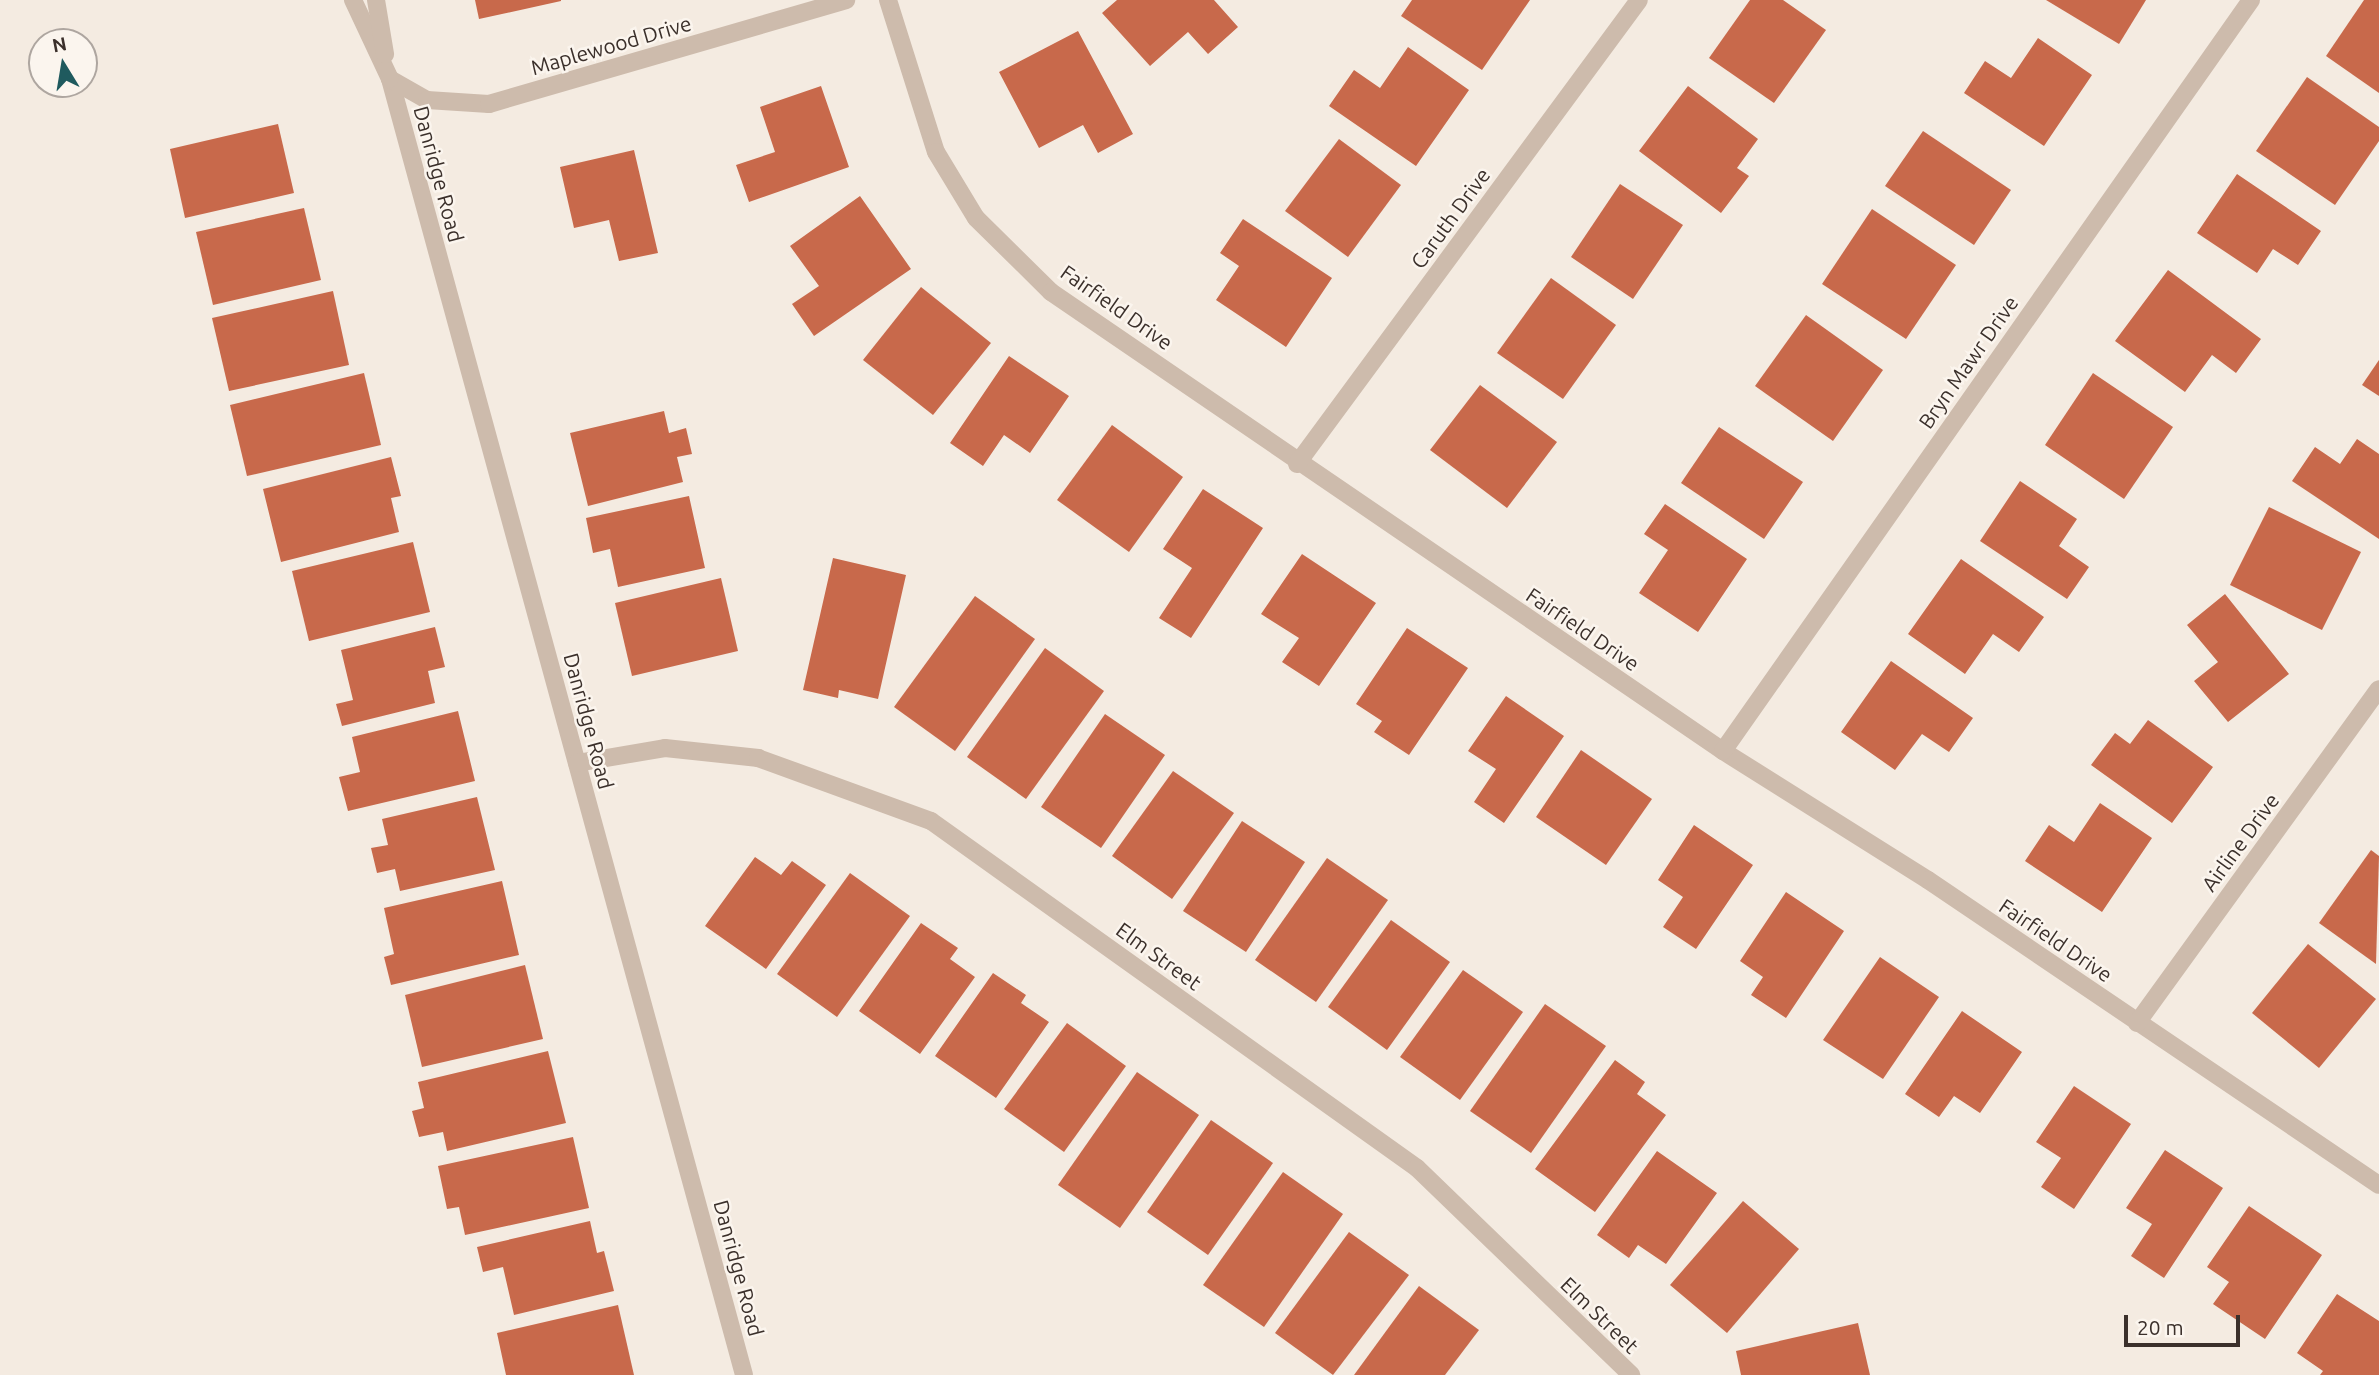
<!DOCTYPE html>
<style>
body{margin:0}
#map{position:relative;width:2379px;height:1375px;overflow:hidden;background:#f4ebe1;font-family:Ubuntu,sans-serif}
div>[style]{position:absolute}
.building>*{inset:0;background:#c8694b}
.minor>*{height:18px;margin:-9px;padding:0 9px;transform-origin:9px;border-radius:9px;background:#cdbbac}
.tertiary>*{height:18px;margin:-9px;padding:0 9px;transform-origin:9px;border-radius:9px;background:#cdbbac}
span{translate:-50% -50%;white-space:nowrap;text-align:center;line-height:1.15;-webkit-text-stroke:5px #fbf5ee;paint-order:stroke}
.street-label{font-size:21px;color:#3b302b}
.north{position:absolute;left:28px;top:28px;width:70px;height:70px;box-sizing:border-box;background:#fbf5ee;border:2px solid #aea6a0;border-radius:50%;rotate:349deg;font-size:19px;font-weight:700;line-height:28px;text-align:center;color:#3b302b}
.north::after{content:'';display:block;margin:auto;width:24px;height:32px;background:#1f5a5e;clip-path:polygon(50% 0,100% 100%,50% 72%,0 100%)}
.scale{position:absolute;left:2124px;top:1315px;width:116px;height:32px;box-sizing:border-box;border:4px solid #3b302b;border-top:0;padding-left:9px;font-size:21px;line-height:24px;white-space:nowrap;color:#3b302b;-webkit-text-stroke:5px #fbf5ee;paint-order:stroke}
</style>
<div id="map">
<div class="building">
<div style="clip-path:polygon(475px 0,561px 0,561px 1px,479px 19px)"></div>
<div style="clip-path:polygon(1117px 0,1214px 0,1238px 27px,1208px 54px,1188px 32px,1150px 66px,1102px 13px)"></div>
<div style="clip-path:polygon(1412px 0,1530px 0,1482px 70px,1401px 16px)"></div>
<div style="clip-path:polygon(1750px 0,1783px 0,1826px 30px,1774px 103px,1709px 58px)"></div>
<div style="clip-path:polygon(2046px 0,2146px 0,2119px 44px)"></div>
<div style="clip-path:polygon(2364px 0,2379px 0,2379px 93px,2326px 56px)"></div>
<div style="clip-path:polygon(1078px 31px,1133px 134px,1098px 153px,1083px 125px,1039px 148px,999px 72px)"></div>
<div style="clip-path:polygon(2038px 38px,2092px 75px,2044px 146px,1964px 93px,1985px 61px,2011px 78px)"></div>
<div style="clip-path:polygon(1408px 47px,1469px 90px,1416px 166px,1329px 106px,1354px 70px,1380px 88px)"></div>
<div style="clip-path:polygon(2307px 77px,2379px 127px,2379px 141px,2335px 205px,2256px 151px)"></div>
<div style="clip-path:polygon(821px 86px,849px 167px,749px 202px,736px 165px,775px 152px,760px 107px)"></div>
<div style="clip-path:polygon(1688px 86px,1758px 139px,1737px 168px,1749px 176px,1721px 213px,1639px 151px)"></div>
<div style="clip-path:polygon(278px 124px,294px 193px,185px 218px,170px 149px)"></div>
<div style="clip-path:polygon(1923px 131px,2011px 190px,1974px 245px,1885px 186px)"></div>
<div style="clip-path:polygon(1339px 139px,1401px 185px,1348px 257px,1285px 211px)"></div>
<div style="clip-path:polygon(634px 150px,658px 253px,619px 261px,609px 220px,574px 228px,560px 167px)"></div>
<div style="clip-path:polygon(2237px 174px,2321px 231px,2298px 265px,2273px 249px,2257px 273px,2197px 233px)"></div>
<div style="clip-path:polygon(1620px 184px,1683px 225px,1633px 299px,1571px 257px)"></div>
<div style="clip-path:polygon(860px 196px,911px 269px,814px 336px,792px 304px,819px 286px,790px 246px)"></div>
<div style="clip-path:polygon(304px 208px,321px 280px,213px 305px,196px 232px)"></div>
<div style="clip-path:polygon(1872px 209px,1956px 265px,1906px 339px,1822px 284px)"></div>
<div style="clip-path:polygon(1243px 219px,1332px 278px,1286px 347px,1216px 300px,1239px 266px,1220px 253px)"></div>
<div style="clip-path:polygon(2168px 270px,2261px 339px,2236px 373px,2212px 355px,2185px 392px,2115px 341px)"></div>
<div style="clip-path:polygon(1551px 278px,1616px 325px,1563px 399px,1497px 353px)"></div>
<div style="clip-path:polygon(921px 287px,991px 343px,933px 415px,863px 360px)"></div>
<div style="clip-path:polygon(333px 291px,349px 365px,229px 391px,212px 318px)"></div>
<div style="clip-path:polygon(1806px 315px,1883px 370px,1833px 441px,1755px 386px)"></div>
<div style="clip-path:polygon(1009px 356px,1069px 396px,1030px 453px,1004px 435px,983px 466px,950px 443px)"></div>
<div style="clip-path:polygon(2379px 360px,2379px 396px,2362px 385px)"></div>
<div style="clip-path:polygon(364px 373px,381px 445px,247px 476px,230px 405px)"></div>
<div style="clip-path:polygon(2093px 373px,2173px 427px,2124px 499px,2045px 445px)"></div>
<div style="clip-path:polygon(1480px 385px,1557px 442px,1507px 508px,1430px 450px)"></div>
<div style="clip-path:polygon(664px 411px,669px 433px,686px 428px,692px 454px,677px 457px,683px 482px,588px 506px,570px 433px)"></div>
<div style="clip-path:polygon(1112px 425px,1183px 477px,1129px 552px,1057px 500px)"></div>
<div style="clip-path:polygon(1719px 427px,1803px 482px,1764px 539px,1681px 483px)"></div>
<div style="clip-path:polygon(2357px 439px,2379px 454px,2379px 539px,2292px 481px,2315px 447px,2340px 464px)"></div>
<div style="clip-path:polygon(391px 457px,401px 496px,391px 498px,399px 532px,281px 562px,263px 489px)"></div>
<div style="clip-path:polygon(2020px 481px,2077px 519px,2059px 546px,2089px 567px,2067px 599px,1980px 541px)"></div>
<div style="clip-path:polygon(1203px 489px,1263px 528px,1191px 638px,1159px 618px,1192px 568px,1163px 549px)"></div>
<div style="clip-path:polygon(689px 496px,705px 568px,618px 587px,610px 549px,593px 553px,586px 518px)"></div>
<div style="clip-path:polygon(1665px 504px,1747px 559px,1698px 632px,1639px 593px,1668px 550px,1644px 534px)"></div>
<div style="clip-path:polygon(2269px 507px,2361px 552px,2322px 630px,2230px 585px)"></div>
<div style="clip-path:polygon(413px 542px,430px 612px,309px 641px,292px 571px)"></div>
<div style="clip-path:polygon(1302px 554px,1376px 603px,1319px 686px,1282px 662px,1299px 638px,1261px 614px)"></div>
<div style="clip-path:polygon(833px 558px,906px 575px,878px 699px,839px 690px,838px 698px,803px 690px)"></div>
<div style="clip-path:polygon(1961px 559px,2044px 617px,2019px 652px,1993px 634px,1965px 674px,1908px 634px)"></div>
<div style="clip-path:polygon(721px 578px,738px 651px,632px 676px,615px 603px)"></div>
<div style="clip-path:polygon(2225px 594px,2289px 674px,2228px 722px,2194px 681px,2218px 662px,2187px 625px)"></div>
<div style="clip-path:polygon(975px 596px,1035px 639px,955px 751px,894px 707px)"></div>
<div style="clip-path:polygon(435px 627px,445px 667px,428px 671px,435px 703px,342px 726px,336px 704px,353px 700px,341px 650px)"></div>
<div style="clip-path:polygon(1407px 628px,1468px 668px,1409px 755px,1374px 732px,1382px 721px,1356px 704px)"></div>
<div style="clip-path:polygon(1045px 648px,1104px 691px,1026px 799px,967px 757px)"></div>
<div style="clip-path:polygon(1891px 661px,1973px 718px,1949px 752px,1922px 734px,1895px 770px,1841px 732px)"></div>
<div style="clip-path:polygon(1506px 696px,1564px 736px,1504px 823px,1474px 802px,1496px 769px,1468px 751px)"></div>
<div style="clip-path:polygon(458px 711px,475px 781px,348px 811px,339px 777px,360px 772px,352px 737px)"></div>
<div style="clip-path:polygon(1105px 714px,1165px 755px,1101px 848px,1041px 807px)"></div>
<div style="clip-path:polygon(2148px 720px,2213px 767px,2172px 823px,2091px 765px,2115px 733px,2130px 744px)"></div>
<div style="clip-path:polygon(1581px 750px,1652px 799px,1606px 865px,1536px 817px)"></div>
<div style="clip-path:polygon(1173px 771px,1234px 813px,1172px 899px,1112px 856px)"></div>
<div style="clip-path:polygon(477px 797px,495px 870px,400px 891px,395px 869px,377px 873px,371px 848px,388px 845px,382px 819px)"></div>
<div style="clip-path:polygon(2100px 803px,2152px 838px,2102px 912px,2025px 861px,2049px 825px,2074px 842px)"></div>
<div style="clip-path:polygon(1242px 821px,1305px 862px,1246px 952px,1183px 911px)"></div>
<div style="clip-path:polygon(1694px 825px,1753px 865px,1696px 949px,1663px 927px,1683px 897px,1658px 880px)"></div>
<div style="clip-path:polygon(2371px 850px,2379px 856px,2376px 964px,2319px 923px)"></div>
<div style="clip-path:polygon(755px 857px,781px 875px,792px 861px,826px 885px,766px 969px,705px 926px)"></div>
<div style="clip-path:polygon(1327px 858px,1388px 900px,1316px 1002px,1255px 960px)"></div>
<div style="clip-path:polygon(850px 873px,910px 916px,837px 1017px,777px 974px)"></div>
<div style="clip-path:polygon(502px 881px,519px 955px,391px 985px,384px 957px,394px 954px,384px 908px)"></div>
<div style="clip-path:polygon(1786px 892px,1844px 931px,1786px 1018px,1751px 995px,1763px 977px,1740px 961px)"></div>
<div style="clip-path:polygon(1391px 920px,1450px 962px,1387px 1050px,1328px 1007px)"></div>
<div style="clip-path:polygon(921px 923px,958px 948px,950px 959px,975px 977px,920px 1054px,859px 1011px)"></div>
<div style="clip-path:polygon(2308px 944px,2376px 999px,2319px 1068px,2252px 1013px)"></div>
<div style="clip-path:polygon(1880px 957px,1939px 997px,1883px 1079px,1823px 1040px)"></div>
<div style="clip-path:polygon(525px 965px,543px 1039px,422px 1067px,405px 995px)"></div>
<div style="clip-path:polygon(1463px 970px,1523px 1012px,1460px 1100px,1400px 1057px)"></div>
<div style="clip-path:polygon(993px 973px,1026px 995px,1021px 1003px,1049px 1022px,996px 1098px,935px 1056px)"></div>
<div style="clip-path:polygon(1545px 1004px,1606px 1046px,1531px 1153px,1470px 1111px)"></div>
<div style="clip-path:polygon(1962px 1011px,2022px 1052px,1980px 1113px,1954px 1096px,1939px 1117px,1905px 1094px)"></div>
<div style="clip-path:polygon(1067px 1023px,1126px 1066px,1064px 1152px,1004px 1109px)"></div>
<div style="clip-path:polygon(548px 1051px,566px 1123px,447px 1151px,443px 1132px,419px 1137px,412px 1111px,424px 1108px,418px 1082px)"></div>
<div style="clip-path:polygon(1615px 1060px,1645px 1082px,1637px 1094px,1666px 1115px,1595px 1212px,1535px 1169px)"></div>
<div style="clip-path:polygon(1137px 1072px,1199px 1115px,1120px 1228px,1058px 1185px)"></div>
<div style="clip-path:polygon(2074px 1086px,2131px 1124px,2074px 1209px,2041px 1187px,2061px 1158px,2036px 1142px)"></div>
<div style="clip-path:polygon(1211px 1120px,1273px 1163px,1208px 1255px,1147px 1212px)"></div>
<div style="clip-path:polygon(573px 1137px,589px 1208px,465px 1235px,459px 1207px,447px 1209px,438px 1166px)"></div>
<div style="clip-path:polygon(2165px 1150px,2223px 1188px,2164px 1278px,2131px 1256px,2152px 1224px,2126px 1208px)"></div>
<div style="clip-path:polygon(1657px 1151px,1717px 1193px,1666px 1264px,1638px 1245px,1629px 1258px,1597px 1235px)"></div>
<div style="clip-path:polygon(1283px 1172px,1343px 1214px,1264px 1327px,1203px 1285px)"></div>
<div style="clip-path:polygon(1743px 1201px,1799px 1249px,1727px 1333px,1670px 1285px)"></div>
<div style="clip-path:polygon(2249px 1206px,2322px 1255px,2265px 1339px,2213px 1304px,2229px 1282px,2207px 1267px)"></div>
<div style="clip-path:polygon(590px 1221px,597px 1253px,604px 1251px,614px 1291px,514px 1315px,503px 1267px,483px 1272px,477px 1247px)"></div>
<div style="clip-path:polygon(1349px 1232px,1409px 1275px,1333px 1375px,1275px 1333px)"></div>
<div style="clip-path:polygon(1419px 1286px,1479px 1330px,1445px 1375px,1354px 1375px)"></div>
<div style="clip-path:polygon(2337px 1294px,2379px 1321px,2379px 1375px,2320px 1375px,2323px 1371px,2297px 1353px)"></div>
<div style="clip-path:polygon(618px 1305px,634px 1375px,506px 1375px,497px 1333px)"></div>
<div style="clip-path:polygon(1858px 1323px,1870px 1375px,1741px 1375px,1736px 1351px)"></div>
</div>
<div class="minor">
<div style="left:888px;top:0;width:159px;rotate:72.5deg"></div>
<div style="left:936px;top:152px;width:77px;rotate:58.8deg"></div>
<div style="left:976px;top:218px;width:105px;rotate:44.6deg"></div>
<div style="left:1051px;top:292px;width:814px;rotate:34.33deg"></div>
<div style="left:1723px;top:751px;width:242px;rotate:32.2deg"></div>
<div style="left:1928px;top:880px;width:544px;rotate:34.07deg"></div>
<div style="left:390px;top:79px;width:1343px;rotate:74.72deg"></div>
<div style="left:390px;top:79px;width:43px;rotate:29.6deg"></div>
<div style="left:427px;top:100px;width:62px;rotate:3.7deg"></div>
<div style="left:489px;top:104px;width:372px;rotate:-16.2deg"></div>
<div style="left:1297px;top:464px;width:576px;rotate:-53.61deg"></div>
<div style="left:1723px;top:751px;width:918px;rotate:-54.89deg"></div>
<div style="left:577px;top:763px;width:89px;rotate:-9.7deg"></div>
<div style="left:665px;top:748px;width:94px;rotate:6.1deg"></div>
<div style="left:758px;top:758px;width:184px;rotate:20deg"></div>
<div style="left:931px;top:821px;width:597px;rotate:35.53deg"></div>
<div style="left:1417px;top:1168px;width:298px;rotate:44deg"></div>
<div style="left:2137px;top:1023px;width:412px;rotate:-54.1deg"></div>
</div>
<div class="tertiary">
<div style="left:353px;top:0;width:87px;rotate:64.9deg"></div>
<div style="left:376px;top:0;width:55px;rotate:80.5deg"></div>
</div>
<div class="street-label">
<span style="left:611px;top:45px;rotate:-16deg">Maplewood Drive</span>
<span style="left:439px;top:174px;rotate:75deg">Danridge Road</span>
<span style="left:1450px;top:218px;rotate:-54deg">Caruth Drive</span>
<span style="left:1117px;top:307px;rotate:35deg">Fairfield Drive</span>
<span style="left:1968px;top:362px;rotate:-55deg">Bryn Mawr Drive</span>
<span style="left:1583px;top:629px;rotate:34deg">Fairfield Drive</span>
<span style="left:589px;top:721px;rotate:75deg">Danridge Road</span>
<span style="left:2240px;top:842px;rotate:-54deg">Airline Drive</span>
<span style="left:2056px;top:940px;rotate:34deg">Fairfield Drive</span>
<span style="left:1159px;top:956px;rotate:36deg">Elm Street</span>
<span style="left:739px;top:1268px;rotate:75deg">Danridge Road</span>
<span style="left:1600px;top:1315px;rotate:44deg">Elm Street</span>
</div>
<div class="north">N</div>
<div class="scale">20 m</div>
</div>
